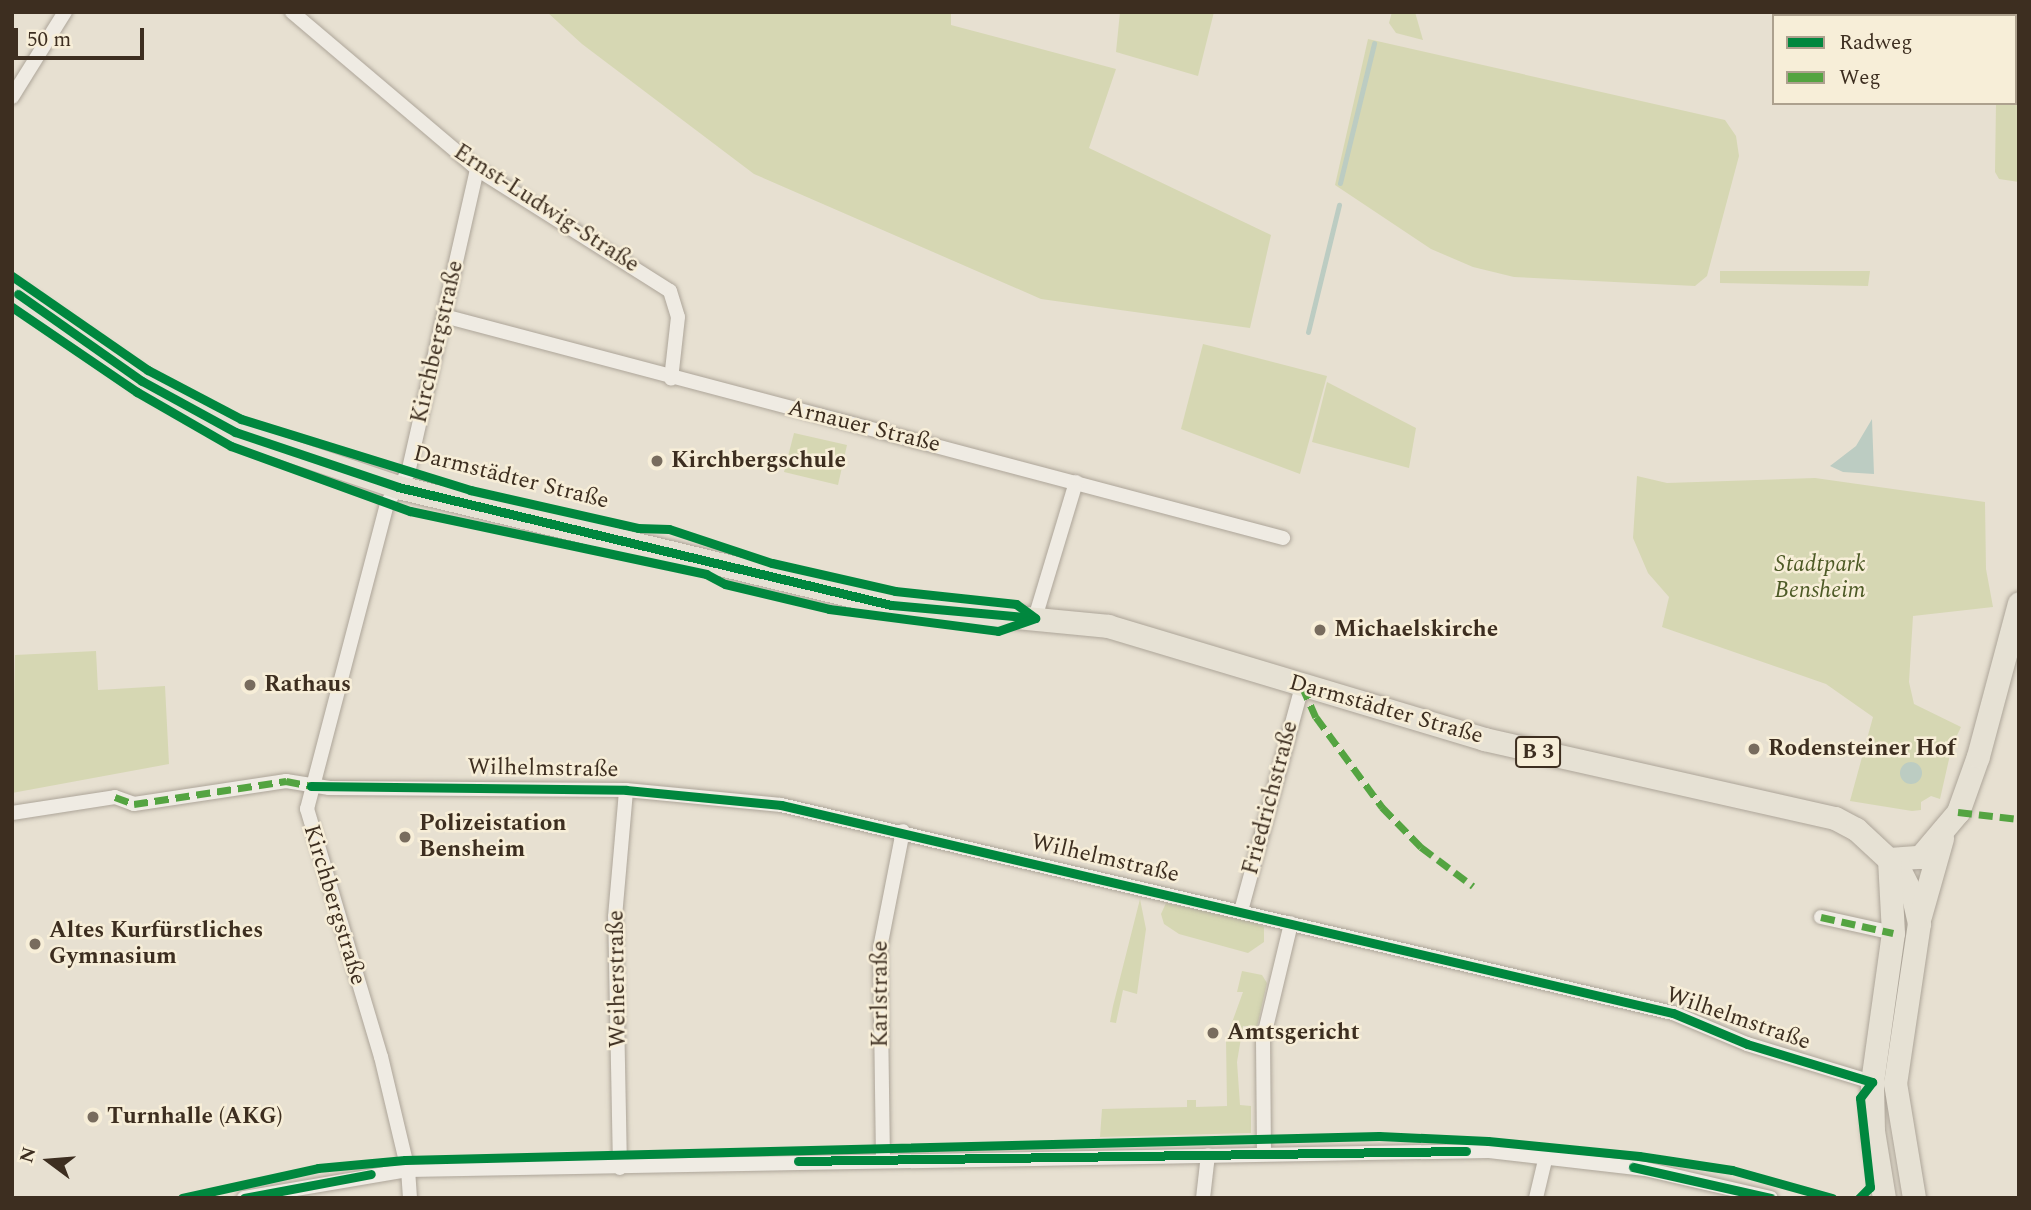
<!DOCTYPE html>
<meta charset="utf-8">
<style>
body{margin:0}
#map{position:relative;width:2031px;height:1210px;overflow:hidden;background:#e7e0d1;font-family:Spectral,serif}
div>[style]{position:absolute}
.green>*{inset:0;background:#d6d7b3}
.water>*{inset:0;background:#bcccc2}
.round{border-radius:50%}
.stream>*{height:5px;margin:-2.5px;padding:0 2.5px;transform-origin:2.5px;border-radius:2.5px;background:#bcccc2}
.roads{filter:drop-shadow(0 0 2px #ada599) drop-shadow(0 0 2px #ada599)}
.street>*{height:14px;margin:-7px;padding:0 7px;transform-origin:7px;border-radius:7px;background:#efebe3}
.primary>*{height:23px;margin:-11.5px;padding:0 11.5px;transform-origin:11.5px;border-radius:11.5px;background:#e6e1d4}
.quiet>*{height:7px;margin-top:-3.5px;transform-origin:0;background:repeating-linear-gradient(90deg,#54a441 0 14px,transparent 0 21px)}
.cycleway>*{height:9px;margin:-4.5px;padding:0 4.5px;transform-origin:4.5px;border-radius:4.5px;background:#00873e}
.dots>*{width:19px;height:19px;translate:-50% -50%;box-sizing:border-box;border:4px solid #f7eed8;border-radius:50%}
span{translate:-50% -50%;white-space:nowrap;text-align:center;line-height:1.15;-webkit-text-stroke:5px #f7eed8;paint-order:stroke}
.shield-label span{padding:2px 5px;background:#f7eed8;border:2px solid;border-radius:5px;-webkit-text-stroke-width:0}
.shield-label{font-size:21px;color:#3d2e20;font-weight:700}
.street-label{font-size:23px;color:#3d2e20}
.poi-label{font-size:23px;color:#3d2e20;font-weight:700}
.left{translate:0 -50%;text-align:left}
.park-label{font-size:23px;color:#4d5a26;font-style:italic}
.frame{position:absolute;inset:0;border:14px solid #3d2e20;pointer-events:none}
.legend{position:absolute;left:1772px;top:14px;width:245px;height:91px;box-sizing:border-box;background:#f7eed8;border:2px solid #ada18e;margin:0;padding:9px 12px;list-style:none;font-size:21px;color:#3d2e20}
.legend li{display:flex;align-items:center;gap:14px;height:35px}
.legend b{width:35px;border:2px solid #ada18e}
.north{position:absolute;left:14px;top:1126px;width:70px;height:70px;-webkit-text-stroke:5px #f7eed8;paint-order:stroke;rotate:286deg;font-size:19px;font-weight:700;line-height:28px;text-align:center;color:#3d2e20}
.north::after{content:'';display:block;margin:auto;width:24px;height:32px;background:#3d2e20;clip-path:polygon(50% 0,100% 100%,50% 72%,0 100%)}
.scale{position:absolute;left:14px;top:28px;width:130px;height:32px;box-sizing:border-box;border:4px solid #3d2e20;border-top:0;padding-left:9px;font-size:21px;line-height:24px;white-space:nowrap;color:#3d2e20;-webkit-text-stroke:5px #f7eed8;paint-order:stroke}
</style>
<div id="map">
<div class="green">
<div style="clip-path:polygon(547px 12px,951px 12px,951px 25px,1116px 69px,1089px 148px,1271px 235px,1250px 328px,1041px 299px,754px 174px,582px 44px)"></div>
<div style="clip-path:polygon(1120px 12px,1214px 12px,1198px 76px,1116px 52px)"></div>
<div style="clip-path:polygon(1392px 12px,1415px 12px,1423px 40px,1396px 33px,1389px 23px)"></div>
<div style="clip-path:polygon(2019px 12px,2019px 182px,1999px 179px,1995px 172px,1996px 103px,2015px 103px,2015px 16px,1829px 13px)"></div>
<div style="clip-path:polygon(1368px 39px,1725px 120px,1736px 136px,1739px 156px,1707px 276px,1695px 286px,1514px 277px,1473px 267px,1431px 249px,1335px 185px)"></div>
<div style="clip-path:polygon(1720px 271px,1870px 271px,1868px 286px,1720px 283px)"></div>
<div style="clip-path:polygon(1203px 344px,1327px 376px,1300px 474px,1181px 429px)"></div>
<div style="clip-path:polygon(1327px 382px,1416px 428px,1409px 468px,1312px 442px)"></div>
<div style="clip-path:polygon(794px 433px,847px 445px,838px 485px,784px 472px)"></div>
<div style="clip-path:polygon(1637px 476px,1667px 483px,1815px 478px,1985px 502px,1986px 569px,1993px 607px,1913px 616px,1909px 682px,1914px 704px,1961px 727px,1952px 746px,1940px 799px,1931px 796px,1921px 802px,1921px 810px,1912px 811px,1850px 801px,1873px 717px,1826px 684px,1662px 627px,1669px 597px,1648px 573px,1633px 538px)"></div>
<div style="clip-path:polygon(96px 651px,98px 690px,165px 686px,169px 764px,12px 793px,15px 655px)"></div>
<div style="clip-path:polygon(1140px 899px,1146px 929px,1137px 994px,1123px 990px,1116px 1023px,1110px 1022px,1113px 1006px)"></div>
<div style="clip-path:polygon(1166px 903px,1252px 921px,1264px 927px,1264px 942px,1248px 953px,1179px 934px,1164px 924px,1161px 914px)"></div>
<div style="clip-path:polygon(1242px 971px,1262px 975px,1267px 983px,1257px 1027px,1243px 1026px,1237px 1062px,1240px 1105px,1251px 1106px,1251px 1133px,1100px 1137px,1102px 1109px,1187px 1107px,1187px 1100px,1196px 1100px,1196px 1107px,1227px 1106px,1226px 1039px,1243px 992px,1237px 992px)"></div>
</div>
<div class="water">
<div style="clip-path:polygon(1872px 419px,1874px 474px,1843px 472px,1830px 466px,1856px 446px)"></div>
<div class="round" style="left:1900px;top:762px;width:22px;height:22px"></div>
</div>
<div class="stream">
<div style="left:1340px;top:183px;width:144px;rotate:-76.3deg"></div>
<div style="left:1308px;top:332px;width:131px;rotate:-76.3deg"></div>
</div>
<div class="roads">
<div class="street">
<div style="left:292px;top:12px;width:243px;rotate:40.3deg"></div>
<div style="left:477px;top:169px;width:228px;rotate:32.3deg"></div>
<div style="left:670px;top:291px;width:27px;rotate:73deg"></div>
<div style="left:678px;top:317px;width:62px;rotate:96.4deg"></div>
<div style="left:12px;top:97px;width:100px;rotate:-58.1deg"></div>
<div style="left:444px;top:316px;width:868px;rotate:14.82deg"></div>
<div style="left:1035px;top:618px;width:142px;rotate:-73.2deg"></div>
<div style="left:12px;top:813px;width:104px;rotate:-8.8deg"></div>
<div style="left:115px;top:797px;width:20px;rotate:20deg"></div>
<div style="left:134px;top:804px;width:154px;rotate:-8.6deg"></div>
<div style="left:286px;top:781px;width:44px;rotate:9.2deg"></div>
<div style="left:329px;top:788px;width:297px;rotate:0.4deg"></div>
<div style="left:626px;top:790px;width:156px;rotate:5.5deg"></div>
<div style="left:781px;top:805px;width:916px;rotate:13.13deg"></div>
<div style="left:1673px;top:1013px;width:80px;rotate:22.7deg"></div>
<div style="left:1747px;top:1044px;width:131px;rotate:16.9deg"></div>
<div style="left:1241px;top:911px;width:233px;rotate:-74.8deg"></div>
<div style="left:1821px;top:917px;width:74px;rotate:12.5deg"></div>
<div style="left:1264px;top:1154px;width:114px;rotate:-90.5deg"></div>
<div style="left:1263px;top:1040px;width:120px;rotate:-76.5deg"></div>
<div style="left:883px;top:1160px;width:212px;rotate:-90.8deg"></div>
<div style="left:880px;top:948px;width:119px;rotate:-78.9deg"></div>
<div style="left:620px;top:1168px;width:251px;rotate:-91.1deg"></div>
<div style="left:615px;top:917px;width:127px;rotate:-85deg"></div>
<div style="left:244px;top:1198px;width:166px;rotate:-9.7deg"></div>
<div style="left:408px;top:1170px;width:1081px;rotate:-1.01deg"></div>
<div style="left:1489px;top:1151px;width:157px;rotate:6.6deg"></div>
<div style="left:1645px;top:1169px;width:129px;rotate:13deg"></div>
<div style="left:410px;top:1198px;width:28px;rotate:-94deg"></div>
<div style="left:408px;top:1170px;width:116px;rotate:-103.4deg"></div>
<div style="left:381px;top:1057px;width:259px;rotate:-106.6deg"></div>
<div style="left:307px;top:809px;width:316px;rotate:-75.3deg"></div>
<div style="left:387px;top:503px;width:37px;rotate:-55deg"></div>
<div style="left:408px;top:473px;width:312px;rotate:-77.2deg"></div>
<div style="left:1203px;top:1198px;width:43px;rotate:-83.4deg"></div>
<div style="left:1536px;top:1198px;width:43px;rotate:-76.6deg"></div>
</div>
<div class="primary">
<div style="left:12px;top:290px;width:159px;rotate:35deg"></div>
<div style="left:142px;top:381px;width:106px;rotate:28.7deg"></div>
<div style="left:235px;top:432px;width:172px;rotate:18.6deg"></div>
<div style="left:398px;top:487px;width:507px;rotate:13.46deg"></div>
<div style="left:891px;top:605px;width:218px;rotate:5.5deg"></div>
<div style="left:1108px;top:626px;width:393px;rotate:16.7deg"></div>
<div style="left:1484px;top:739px;width:360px;rotate:12.7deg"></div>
<div style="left:1835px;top:818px;width:24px;rotate:28deg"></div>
<div style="left:1856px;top:829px;width:59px;rotate:42.9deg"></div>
<div style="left:1899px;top:869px;width:31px;rotate:63deg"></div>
<div style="left:1913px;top:897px;width:27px;rotate:77deg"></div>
<div style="left:1919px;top:923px;width:162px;rotate:98.5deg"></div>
<div style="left:1895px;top:1083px;width:117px;rotate:80.6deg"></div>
<div style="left:1889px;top:859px;width:31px;rotate:-4deg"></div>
<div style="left:1920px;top:857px;width:59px;rotate:-49.8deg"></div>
<div style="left:1958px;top:812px;width:59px;rotate:-70.3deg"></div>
<div style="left:1978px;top:756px;width:158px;rotate:-75deg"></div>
<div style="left:1920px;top:916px;width:81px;rotate:-74.2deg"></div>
<div style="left:1884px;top:1198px;width:68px;rotate:-99.3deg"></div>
<div style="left:1873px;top:1131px;width:49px;rotate:-91.2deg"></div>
<div style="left:1872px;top:1082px;width:150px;rotate:-82deg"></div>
<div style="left:1893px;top:933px;width:74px;rotate:-93.1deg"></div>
</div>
</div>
<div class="quiet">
<div style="left:1302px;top:686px;width:34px;rotate:66deg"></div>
<div style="left:1316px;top:717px;width:112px;rotate:53.7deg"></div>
<div style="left:1382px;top:807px;width:56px;rotate:45.7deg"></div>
<div style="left:1421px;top:847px;width:65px;rotate:36.9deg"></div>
<div style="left:115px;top:797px;width:20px;rotate:20deg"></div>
<div style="left:134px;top:804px;width:154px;rotate:-8.6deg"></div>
<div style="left:286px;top:781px;width:25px;rotate:11deg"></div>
<div style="left:1958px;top:812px;width:61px;rotate:6.5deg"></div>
<div style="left:1821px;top:917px;width:74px;rotate:12.5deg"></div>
</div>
<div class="cycleway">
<div style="left:12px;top:276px;width:165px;rotate:34.7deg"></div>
<div style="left:148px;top:370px;width:105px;rotate:27.8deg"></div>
<div style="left:241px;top:419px;width:240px;rotate:17.2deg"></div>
<div style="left:470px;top:490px;width:172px;rotate:12.7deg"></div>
<div style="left:638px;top:528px;width:31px;rotate:2deg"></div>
<div style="left:669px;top:529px;width:108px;rotate:18.3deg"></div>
<div style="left:772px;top:563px;width:126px;rotate:12.8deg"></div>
<div style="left:895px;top:591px;width:122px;rotate:6.1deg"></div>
<div style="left:1016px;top:604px;width:24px;rotate:36deg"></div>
<div style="left:18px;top:294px;width:151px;rotate:35.1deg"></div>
<div style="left:142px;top:381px;width:106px;rotate:28.7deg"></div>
<div style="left:235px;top:432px;width:172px;rotate:18.6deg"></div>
<div style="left:398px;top:487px;width:507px;rotate:13.46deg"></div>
<div style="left:891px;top:605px;width:135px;rotate:5.1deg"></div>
<div style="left:12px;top:307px;width:151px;rotate:34.2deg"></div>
<div style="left:137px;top:392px;width:108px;rotate:29.9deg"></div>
<div style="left:231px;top:446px;width:190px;rotate:20deg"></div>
<div style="left:410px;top:511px;width:303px;rotate:12deg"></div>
<div style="left:706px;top:574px;width:21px;rotate:28deg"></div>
<div style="left:725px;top:584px;width:107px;rotate:13.5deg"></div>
<div style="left:829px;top:609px;width:170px;rotate:7.4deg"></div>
<div style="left:998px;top:631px;width:39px;rotate:-19deg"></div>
<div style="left:311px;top:786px;width:315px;rotate:0.7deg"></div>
<div style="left:626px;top:790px;width:156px;rotate:5.5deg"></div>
<div style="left:781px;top:805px;width:916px;rotate:13.13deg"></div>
<div style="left:1673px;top:1013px;width:80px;rotate:22.7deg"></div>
<div style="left:1747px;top:1044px;width:131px;rotate:16.9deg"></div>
<div style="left:1872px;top:1082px;width:20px;rotate:127deg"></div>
<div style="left:1860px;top:1098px;width:90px;rotate:83.6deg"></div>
<div style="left:1870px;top:1187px;width:16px;rotate:135deg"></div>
<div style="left:798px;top:1161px;width:668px;rotate:-0.86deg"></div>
<div style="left:1633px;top:1167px;width:141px;rotate:12.7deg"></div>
<div style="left:182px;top:1198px;width:139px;rotate:-12.4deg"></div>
<div style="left:318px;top:1168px;width:87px;rotate:-5.3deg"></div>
<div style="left:405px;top:1160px;width:974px;rotate:-1.41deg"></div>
<div style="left:1379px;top:1136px;width:109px;rotate:2.6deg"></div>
<div style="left:1488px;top:1141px;width:152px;rotate:5.7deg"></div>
<div style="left:1639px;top:1156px;width:94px;rotate:8.6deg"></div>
<div style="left:1732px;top:1170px;width:104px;rotate:15.6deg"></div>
<div style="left:244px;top:1198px;width:129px;rotate:-10.7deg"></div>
</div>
<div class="dots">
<div style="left:657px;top:461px;background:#786c5e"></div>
<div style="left:1320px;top:630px;background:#786c5e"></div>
<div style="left:250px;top:685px;background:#786c5e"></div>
<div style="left:1754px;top:749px;background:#786c5e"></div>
<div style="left:405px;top:837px;background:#786c5e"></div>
<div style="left:35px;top:944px;background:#786c5e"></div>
<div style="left:1213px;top:1033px;background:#786c5e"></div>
<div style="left:93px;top:1117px;background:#786c5e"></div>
</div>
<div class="shield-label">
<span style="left:1538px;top:752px">B 3</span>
</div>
<div class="street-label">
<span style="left:546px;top:209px;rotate:33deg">Ernst-Ludwig-Straße</span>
<span style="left:438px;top:342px;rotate:-77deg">Kirchbergstraße</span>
<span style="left:864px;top:427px;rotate:14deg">Arnauer Straße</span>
<span style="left:511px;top:478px;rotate:14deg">Darmstädter Straße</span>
<span style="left:1386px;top:710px;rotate:16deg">Darmstädter Straße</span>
<span style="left:543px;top:769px;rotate:1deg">Wilhelmstraße</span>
<span style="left:1271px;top:798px;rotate:-75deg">Friedrichstraße</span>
<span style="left:1105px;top:859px;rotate:13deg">Wilhelmstraße</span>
<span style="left:334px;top:905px;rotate:73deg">Kirchbergstraße</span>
<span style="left:618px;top:979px;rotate:-91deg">Weiherstraße</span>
<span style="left:881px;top:994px;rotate:-90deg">Karlstraße</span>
<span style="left:1738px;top:1019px;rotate:19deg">Wilhelmstraße</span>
</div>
<div class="poi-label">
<span class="left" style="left:671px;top:461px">Kirchbergschule</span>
<span class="left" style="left:1334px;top:630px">Michaelskirche</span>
<span class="left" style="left:264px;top:685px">Rathaus</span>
<span class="left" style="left:1768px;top:749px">Rodensteiner Hof</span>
<span class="left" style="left:419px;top:837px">Polizeistation<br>Bensheim</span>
<span class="left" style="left:49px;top:944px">Altes Kurfürstliches<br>Gymnasium</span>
<span class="left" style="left:1227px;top:1033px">Amtsgericht</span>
<span class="left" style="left:107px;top:1117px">Turnhalle (AKG)</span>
</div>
<div class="park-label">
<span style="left:1820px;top:578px">Stadtpark<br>Bensheim</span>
</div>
<div class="frame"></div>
<ul class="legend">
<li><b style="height:9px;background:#00873e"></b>Radweg</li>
<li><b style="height:9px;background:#54a441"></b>Weg</li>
</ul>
<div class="north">N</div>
<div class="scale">50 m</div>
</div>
